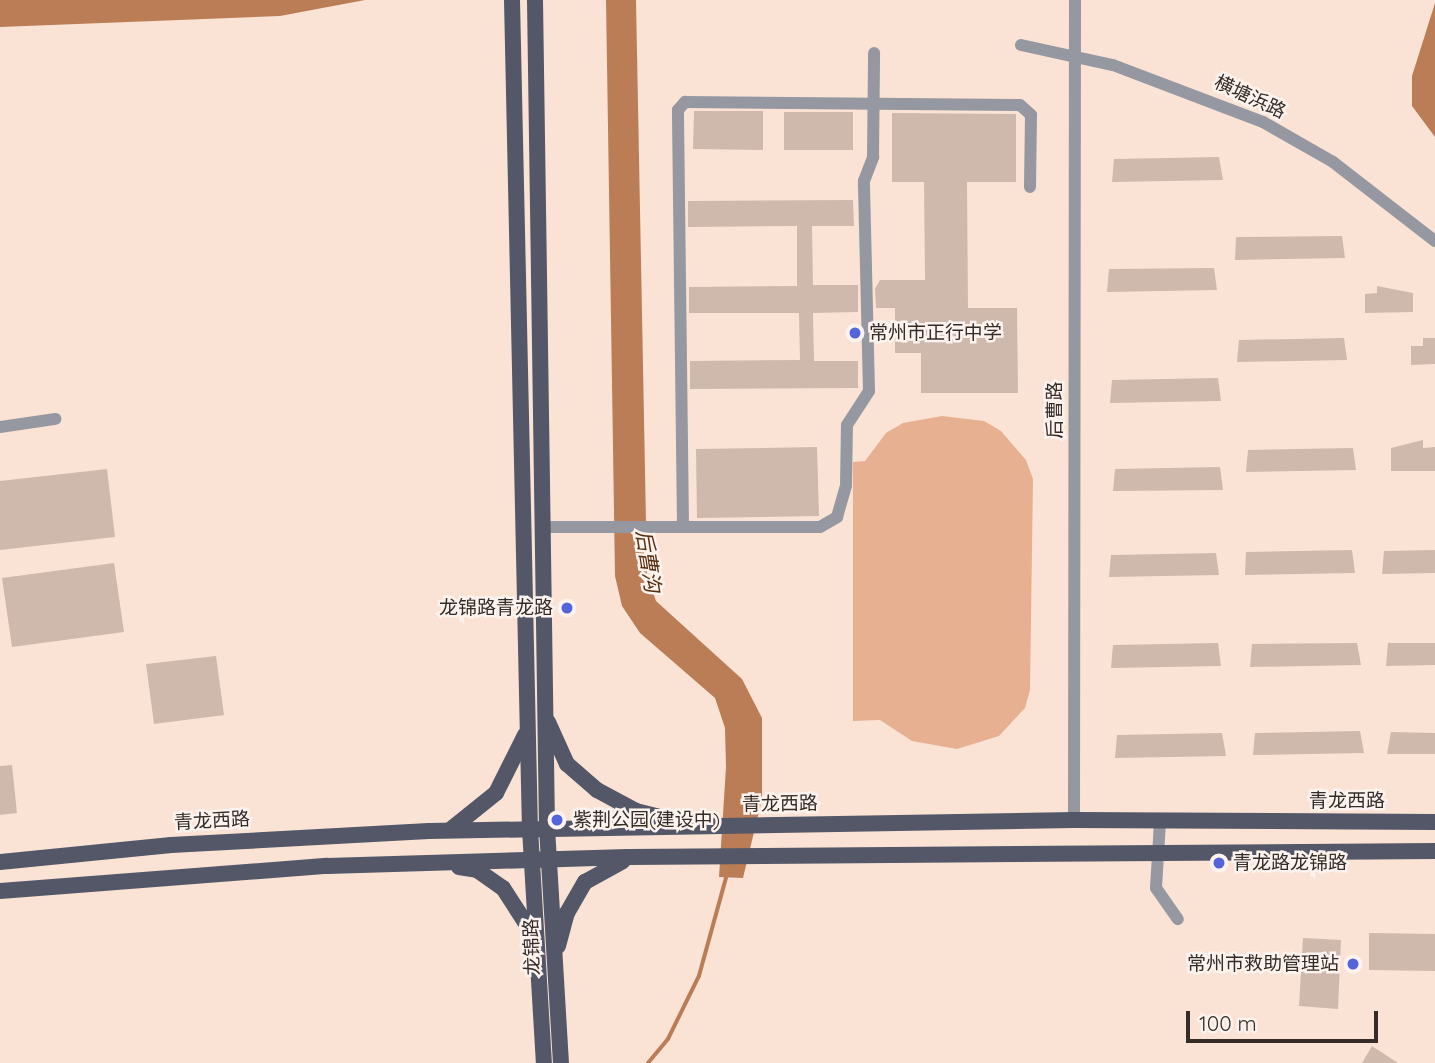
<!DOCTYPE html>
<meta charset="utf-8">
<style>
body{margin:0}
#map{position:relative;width:1435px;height:1063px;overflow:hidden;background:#fae3d5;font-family:Quicksand,"Noto Sans SC",sans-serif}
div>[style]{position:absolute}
.green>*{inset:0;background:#e7b191}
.water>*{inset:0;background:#bb7d56}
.stream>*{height:3.5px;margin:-1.75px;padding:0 1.75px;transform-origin:1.75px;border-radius:1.75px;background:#bb7d56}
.building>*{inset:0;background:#cfb9ac}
.minor>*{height:12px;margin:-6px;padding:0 6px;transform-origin:6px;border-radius:6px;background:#9598a1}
.major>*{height:16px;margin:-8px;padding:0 8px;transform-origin:8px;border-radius:8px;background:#535767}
.dots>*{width:19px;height:19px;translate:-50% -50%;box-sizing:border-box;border:4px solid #fcf3ee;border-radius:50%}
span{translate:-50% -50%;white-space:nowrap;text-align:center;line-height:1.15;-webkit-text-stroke:5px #fcf3ee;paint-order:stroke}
.street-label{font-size:19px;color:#352c27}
.poi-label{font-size:19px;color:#352c27}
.left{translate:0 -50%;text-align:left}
.right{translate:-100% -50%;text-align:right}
.water-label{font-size:21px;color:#582e10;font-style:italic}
.scale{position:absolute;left:1186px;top:1011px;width:192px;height:32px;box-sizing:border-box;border:4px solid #352c27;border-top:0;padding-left:9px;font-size:21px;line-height:24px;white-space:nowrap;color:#352c27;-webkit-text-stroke:5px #fcf3ee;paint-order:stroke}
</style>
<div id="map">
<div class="green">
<div style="clip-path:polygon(942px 416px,984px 421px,1001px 431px,1026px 460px,1033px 479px,1030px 690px,1025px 708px,999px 736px,957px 749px,912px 741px,880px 720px,853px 721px,853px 462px,865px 461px,886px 433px,903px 423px)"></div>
</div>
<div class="water">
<div style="clip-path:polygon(0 0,365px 0,280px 16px,0 27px)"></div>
<div style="clip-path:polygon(606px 0,636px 0,647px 575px,656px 601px,742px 679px,762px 718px,762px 799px,743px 878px,719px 877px,726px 767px,725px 728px,715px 698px,640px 633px,622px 606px,615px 576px)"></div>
<div style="clip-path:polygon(1435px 3px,1435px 137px,1412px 106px,1412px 76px)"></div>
</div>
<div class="stream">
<div style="left:648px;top:1063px;width:31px;rotate:-50deg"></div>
<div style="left:668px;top:1039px;width:70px;rotate:-63.8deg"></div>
<div style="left:699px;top:976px;width:106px;rotate:-74.6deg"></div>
</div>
<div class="building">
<div style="clip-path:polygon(694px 111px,763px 111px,763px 150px,693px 149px)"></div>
<div style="clip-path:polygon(784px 112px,853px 112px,853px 150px,784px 150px)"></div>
<div style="clip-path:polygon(892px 113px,1016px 114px,1016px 182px,967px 182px,968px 308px,1017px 308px,1018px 393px,921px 393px,921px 353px,895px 353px,895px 308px,876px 308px,875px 289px,880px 280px,925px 280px,924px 182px,892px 182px)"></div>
<div style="clip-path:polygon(1219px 157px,1223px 180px,1112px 182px,1114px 159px)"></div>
<div style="clip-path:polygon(853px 200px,854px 226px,812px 226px,813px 285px,858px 285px,858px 312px,813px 313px,814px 361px,858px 361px,858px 388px,690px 389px,690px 361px,800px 360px,799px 313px,689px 313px,689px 287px,797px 286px,797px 226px,688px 227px,688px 201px)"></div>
<div style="clip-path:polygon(1342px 236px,1345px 258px,1235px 260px,1236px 237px)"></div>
<div style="clip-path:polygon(1214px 268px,1217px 290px,1107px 292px,1109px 269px)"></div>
<div style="clip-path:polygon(1377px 286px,1413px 293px,1413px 312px,1365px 313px,1365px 294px,1377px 293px)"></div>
<div style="clip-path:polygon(1344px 338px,1347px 360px,1237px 362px,1239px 340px)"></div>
<div style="clip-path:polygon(1423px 338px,1435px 338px,1435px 364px,1411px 365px,1411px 346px,1423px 346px)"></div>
<div style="clip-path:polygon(1218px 378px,1221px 401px,1110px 403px,1112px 380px)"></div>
<div style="clip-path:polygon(1423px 440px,1423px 448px,1435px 447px,1435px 471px,1391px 471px,1391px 448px)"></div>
<div style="clip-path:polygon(817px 447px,819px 516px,697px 518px,696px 449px)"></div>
<div style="clip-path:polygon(1353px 448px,1356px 470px,1246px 472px,1248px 450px)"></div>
<div style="clip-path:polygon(1220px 467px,1223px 490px,1113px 491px,1115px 469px)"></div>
<div style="clip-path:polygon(107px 469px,115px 537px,0 550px,0 481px)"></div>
<div style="clip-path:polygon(1352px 550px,1355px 573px,1245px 575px,1246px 552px)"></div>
<div style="clip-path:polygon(1435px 550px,1435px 573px,1382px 574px,1384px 551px)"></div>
<div style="clip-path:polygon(1216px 553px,1219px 575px,1109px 577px,1111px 555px)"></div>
<div style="clip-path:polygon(114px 563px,124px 632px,12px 647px,2px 578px)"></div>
<div style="clip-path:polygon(1218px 643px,1221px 666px,1111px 668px,1113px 645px)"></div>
<div style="clip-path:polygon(1357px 643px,1361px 665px,1250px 667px,1252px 644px)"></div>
<div style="clip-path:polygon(1388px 643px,1435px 643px,1435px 665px,1386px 666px)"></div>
<div style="clip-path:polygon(216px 656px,224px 715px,154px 724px,146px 664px)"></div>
<div style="clip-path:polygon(1360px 731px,1364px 753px,1253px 755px,1255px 733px)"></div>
<div style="clip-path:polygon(1391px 732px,1435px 733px,1435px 754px,1387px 754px)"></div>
<div style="clip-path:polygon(1222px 733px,1226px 756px,1115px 758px,1117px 735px)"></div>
<div style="clip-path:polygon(12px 765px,17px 813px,0 815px,0 766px)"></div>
<div style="clip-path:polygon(1369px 933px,1435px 934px,1435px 971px,1369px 970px)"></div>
<div style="clip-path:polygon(1303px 938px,1341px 940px,1338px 1009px,1299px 1006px)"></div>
<div style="clip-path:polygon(1372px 1046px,1398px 1063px,1362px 1063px)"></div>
</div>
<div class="minor">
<div style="left:1021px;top:45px;width:94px;rotate:12.3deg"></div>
<div style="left:1113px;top:65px;width:160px;rotate:20.8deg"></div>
<div style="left:1263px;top:122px;width:81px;rotate:29.7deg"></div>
<div style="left:1333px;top:162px;width:129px;rotate:37.8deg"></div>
<div style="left:0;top:427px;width:56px;rotate:-8.3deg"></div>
<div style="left:683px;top:526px;width:416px;rotate:-90.7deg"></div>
<div style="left:678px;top:110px;width:11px;rotate:-49deg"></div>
<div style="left:685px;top:102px;width:335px;rotate:0.5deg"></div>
<div style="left:1020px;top:105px;width:15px;rotate:42deg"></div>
<div style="left:1031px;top:115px;width:72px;rotate:90.8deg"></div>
<div style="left:542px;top:527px;width:278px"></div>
<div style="left:820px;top:527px;width:20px;rotate:-30deg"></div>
<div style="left:837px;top:517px;width:32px;rotate:-74deg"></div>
<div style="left:846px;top:486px;width:61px;rotate:-89.1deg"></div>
<div style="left:847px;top:425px;width:40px;rotate:-57.1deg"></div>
<div style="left:869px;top:391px;width:210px;rotate:-91.4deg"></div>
<div style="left:864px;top:181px;width:26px;rotate:-69deg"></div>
<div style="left:873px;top:157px;width:104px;rotate:-89.4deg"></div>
<div style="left:1074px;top:820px;width:820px;rotate:-89.93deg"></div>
<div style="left:1160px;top:822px;width:66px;rotate:93.5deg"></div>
<div style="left:1156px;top:888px;width:38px;rotate:55deg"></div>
</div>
<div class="major">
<div style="left:512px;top:0;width:829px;rotate:88.76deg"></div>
<div style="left:530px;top:829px;width:234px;rotate:86.6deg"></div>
<div style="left:535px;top:0;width:828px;rotate:89.17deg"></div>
<div style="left:547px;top:828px;width:235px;rotate:86.6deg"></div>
<div style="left:548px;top:722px;width:46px;rotate:65.7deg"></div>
<div style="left:567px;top:764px;width:40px;rotate:41deg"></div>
<div style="left:597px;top:790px;width:44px;rotate:28.3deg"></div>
<div style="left:636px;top:811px;width:36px;rotate:14deg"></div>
<div style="left:450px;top:830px;width:59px;rotate:-38.8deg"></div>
<div style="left:496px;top:793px;width:65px;rotate:-63.4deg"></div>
<div style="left:0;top:862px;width:172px;rotate:-5.7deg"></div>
<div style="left:171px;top:845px;width:258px;rotate:-3.1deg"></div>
<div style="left:429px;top:831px;width:645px;rotate:-0.98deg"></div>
<div style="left:1074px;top:820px;width:361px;rotate:0.3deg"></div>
<div style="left:459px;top:867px;width:18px;rotate:9deg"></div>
<div style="left:477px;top:870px;width:32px;rotate:35deg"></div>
<div style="left:503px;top:888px;width:57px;rotate:57.1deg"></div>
<div style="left:0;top:891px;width:328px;rotate:-4.4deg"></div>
<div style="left:327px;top:866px;width:301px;rotate:-1.7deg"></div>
<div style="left:628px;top:857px;width:807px;rotate:-0.43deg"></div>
<div style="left:558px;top:946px;width:34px;rotate:-75deg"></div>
<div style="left:567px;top:913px;width:36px;rotate:-60deg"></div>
<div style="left:585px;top:882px;width:43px;rotate:-28.9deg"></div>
</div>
<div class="dots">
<div style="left:855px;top:333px;background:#5465db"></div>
<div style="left:567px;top:608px;background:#5465db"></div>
<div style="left:557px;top:820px;background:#5465db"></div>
<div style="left:1219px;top:863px;background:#5465db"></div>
<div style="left:1353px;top:964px;background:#5465db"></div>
</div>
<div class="street-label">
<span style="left:1250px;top:97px;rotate:25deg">横塘浜路</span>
<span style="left:1055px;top:410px;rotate:-90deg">后曹路</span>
<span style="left:1347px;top:801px">青龙西路</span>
<span style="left:780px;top:804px;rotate:-1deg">青龙西路</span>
<span style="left:212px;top:821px;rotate:-3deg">青龙西路</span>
<span style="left:532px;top:947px;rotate:-92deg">龙锦路</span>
</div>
<div class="poi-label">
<span class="left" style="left:869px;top:333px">常州市正行中学</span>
<span class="right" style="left:553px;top:608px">龙锦路青龙路</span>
<span class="left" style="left:573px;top:820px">紫荆公园(建设中)</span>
<span class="left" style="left:1233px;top:863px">青龙路龙锦路</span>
<span class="right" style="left:1339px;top:964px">常州市救助管理站</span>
</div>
<div class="water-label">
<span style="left:649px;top:561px;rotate:81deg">后曹沟</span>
</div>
<div class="scale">100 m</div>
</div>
